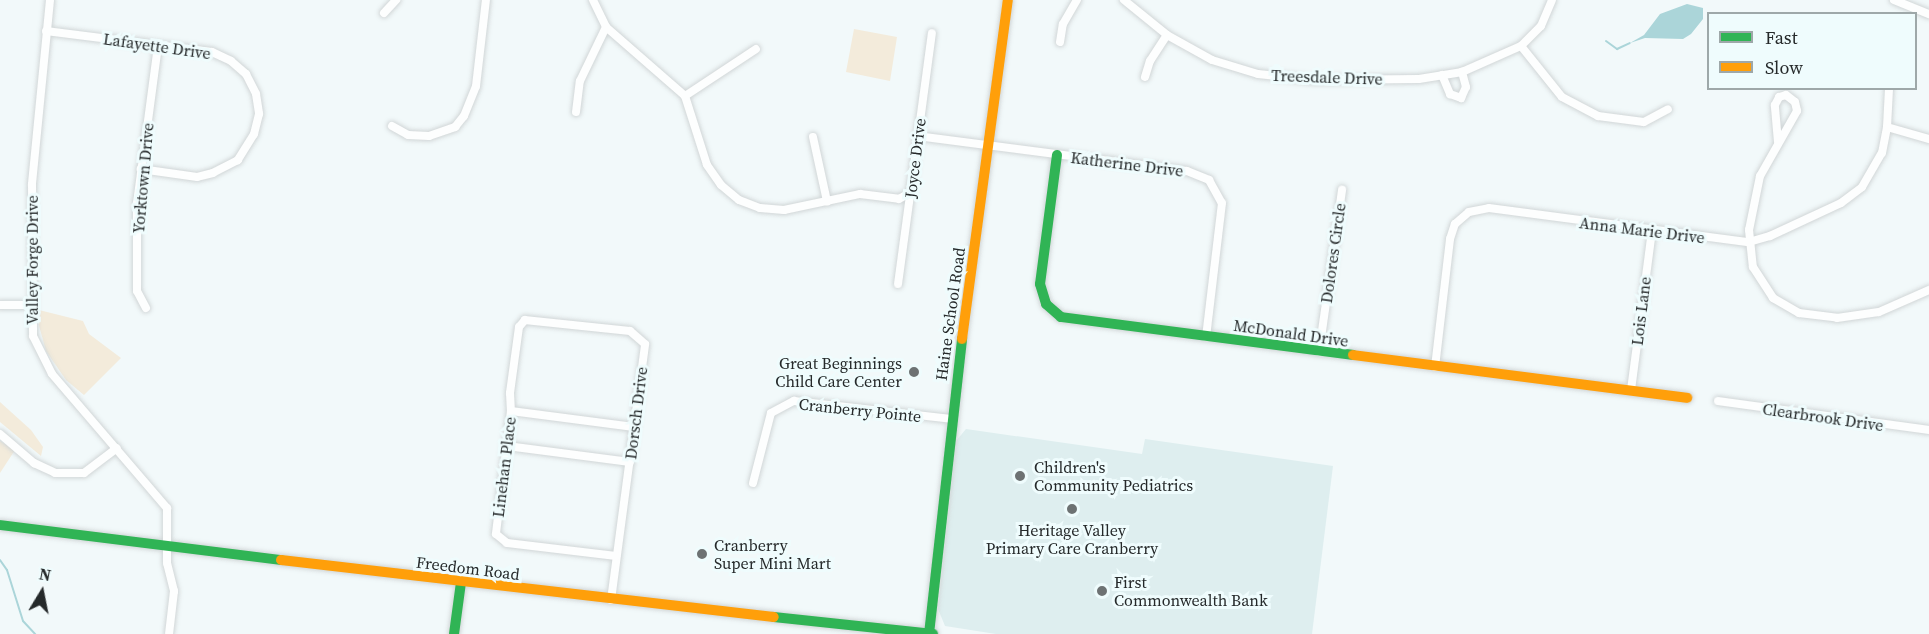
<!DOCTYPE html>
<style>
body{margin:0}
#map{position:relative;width:1929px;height:634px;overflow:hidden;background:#f2f9fa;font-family:"Source Serif 4",serif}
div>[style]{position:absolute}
.built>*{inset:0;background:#deeeef}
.green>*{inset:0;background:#f3ebdb}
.water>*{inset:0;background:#abd5d9}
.stream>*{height:2px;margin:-1px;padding:0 1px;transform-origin:1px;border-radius:1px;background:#abd5d9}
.roads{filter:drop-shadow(0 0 2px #d1d6d7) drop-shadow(0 0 2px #d1d6d7)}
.street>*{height:8px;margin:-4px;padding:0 4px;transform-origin:4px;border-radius:4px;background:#fdfefe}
.fast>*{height:10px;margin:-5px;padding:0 5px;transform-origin:5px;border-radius:5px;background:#30b455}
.slow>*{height:10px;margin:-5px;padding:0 5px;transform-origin:5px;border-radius:5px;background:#ff9f0a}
.dots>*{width:16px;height:16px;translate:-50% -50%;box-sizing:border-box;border:3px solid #effcfd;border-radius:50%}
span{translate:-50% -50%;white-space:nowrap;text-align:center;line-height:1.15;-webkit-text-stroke:6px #effcfd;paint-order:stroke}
.street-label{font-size:16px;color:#25292a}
.poi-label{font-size:16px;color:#25292a}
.right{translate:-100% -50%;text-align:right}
.left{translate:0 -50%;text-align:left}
.legend{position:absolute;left:1707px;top:12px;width:210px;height:78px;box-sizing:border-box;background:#effcfd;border:2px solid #9ea8a9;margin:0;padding:8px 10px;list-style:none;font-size:18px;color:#25292a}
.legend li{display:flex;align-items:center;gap:12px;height:30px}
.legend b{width:30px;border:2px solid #9ea8a9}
.north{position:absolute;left:12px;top:562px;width:60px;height:60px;-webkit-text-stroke:4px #effcfd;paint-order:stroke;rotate:10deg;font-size:16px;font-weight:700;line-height:24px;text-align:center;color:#25292a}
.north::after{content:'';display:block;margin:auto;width:21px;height:27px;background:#25292a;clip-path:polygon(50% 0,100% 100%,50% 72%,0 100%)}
</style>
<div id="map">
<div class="built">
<div style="clip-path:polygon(966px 429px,1142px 454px,1145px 439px,1333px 466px,1312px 634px,996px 634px,945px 626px,938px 609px,956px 441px)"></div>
</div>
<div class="green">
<div style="clip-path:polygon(854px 29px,897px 37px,890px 81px,846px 72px)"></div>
<div style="clip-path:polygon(39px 310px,83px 321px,89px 334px,121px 358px,84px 395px,66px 380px,46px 351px,38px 322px)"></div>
<div style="clip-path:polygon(0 402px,31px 430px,43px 447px,41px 456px,0 422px)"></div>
<div style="clip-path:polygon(0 441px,15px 450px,0 473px)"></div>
</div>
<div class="water">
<div style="clip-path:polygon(1687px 4px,1703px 8px,1703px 19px,1691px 34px,1683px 39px,1645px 38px,1630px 43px,1644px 35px,1660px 14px)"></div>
</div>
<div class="stream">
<div style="left:1606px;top:41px;width:14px;rotate:36deg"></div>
<div style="left:1617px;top:49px;width:14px;rotate:-25deg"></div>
<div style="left:0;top:560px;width:12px;rotate:55deg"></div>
<div style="left:7px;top:570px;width:53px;rotate:72.6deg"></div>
<div style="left:23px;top:621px;width:18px;rotate:47deg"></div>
</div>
<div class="roads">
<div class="street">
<div style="left:50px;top:0;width:186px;rotate:95.6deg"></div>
<div style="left:32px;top:185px;width:151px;rotate:89.6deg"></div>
<div style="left:33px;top:336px;width:42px;rotate:63.4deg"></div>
<div style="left:52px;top:374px;width:177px;rotate:49.4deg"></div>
<div style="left:167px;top:508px;width:55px;rotate:90deg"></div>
<div style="left:167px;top:563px;width:29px;rotate:76deg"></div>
<div style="left:174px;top:591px;width:43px;rotate:96.6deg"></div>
<div style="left:593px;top:0;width:30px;rotate:64deg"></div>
<div style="left:606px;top:27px;width:105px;rotate:41.1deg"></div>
<div style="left:685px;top:96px;width:72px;rotate:72.3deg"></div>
<div style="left:707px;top:165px;width:24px;rotate:55deg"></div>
<div style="left:721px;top:185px;width:23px;rotate:40deg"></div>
<div style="left:739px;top:200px;width:22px;rotate:21deg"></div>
<div style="left:760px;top:208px;width:24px;rotate:5deg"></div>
<div style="left:784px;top:210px;width:78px;rotate:-11.9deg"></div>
<div style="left:860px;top:194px;width:39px;rotate:7deg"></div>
<div style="left:899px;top:199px;width:14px;rotate:-30deg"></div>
<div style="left:1124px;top:0;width:55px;rotate:39.1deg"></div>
<div style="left:1167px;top:35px;width:51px;rotate:29.1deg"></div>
<div style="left:1212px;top:60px;width:48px;rotate:16.9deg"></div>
<div style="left:1258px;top:74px;width:57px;rotate:6deg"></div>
<div style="left:1315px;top:80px;width:104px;rotate:-0.6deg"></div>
<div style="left:1419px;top:79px;width:44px;rotate:-9.2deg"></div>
<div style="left:1462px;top:72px;width:64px;rotate:-23.8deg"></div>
<div style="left:1521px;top:46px;width:28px;rotate:-45deg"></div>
<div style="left:1541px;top:26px;width:28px;rotate:-67deg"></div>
<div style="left:1894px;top:0;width:38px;rotate:22deg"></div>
<div style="left:384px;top:13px;width:18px;rotate:-47deg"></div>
<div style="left:46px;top:31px;width:167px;rotate:7.2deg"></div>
<div style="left:212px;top:52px;width:21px;rotate:25deg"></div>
<div style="left:231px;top:61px;width:20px;rotate:41deg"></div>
<div style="left:246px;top:74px;width:22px;rotate:63deg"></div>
<div style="left:256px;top:94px;width:20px;rotate:81deg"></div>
<div style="left:259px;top:114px;width:21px;rotate:104deg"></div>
<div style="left:254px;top:134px;width:31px;rotate:122deg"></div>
<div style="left:238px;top:160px;width:28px;rotate:153deg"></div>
<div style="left:213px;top:173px;width:16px;rotate:166deg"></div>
<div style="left:197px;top:177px;width:57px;rotate:-171.9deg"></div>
<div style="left:1060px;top:42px;width:18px;rotate:-81deg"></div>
<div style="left:1063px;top:24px;width:28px;rotate:-60deg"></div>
<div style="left:1521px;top:46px;width:65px;rotate:51.2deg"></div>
<div style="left:1562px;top:97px;width:41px;rotate:27.8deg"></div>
<div style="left:1598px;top:116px;width:46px;rotate:7.4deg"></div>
<div style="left:1644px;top:122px;width:27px;rotate:-28deg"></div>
<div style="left:1442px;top:75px;width:21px;rotate:67deg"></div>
<div style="left:1450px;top:94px;width:12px;rotate:20deg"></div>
<div style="left:1461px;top:98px;width:12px;rotate:-66deg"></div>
<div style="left:1466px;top:87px;width:16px;rotate:-105deg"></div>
<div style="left:1145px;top:77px;width:17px;rotate:-73deg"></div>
<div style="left:1150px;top:61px;width:31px;rotate:-57deg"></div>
<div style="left:685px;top:96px;width:85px;rotate:-33.5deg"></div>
<div style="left:576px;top:112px;width:31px;rotate:-83deg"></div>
<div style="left:580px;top:81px;width:60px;rotate:-64.3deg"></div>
<div style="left:392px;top:126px;width:18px;rotate:29deg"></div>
<div style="left:408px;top:135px;width:21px;rotate:3deg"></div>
<div style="left:429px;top:136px;width:28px;rotate:-19deg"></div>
<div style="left:455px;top:127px;width:14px;rotate:-51deg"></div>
<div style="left:464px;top:116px;width:32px;rotate:-68deg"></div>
<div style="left:476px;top:86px;width:87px;rotate:-83.4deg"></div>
<div style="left:1887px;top:127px;width:44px;rotate:15.9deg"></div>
<div style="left:917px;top:136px;width:272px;rotate:7.4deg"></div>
<div style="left:1187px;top:171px;width:24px;rotate:22deg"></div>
<div style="left:1209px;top:180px;width:26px;rotate:61deg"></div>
<div style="left:1222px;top:203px;width:135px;rotate:96.8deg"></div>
<div style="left:813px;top:137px;width:66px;rotate:77.7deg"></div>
<div style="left:1778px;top:142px;width:37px;rotate:-95deg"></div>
<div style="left:1775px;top:105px;width:9px;rotate:-63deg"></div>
<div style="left:1779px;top:97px;width:7px;rotate:-16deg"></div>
<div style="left:1786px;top:95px;width:11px;rotate:38deg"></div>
<div style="left:1795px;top:102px;width:9px;rotate:77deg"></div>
<div style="left:1797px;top:111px;width:75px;rotate:119.6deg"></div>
<div style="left:1760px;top:176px;width:55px;rotate:101.5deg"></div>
<div style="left:1749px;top:230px;width:37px;rotate:84deg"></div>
<div style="left:1753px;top:267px;width:37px;rotate:57deg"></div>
<div style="left:1773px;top:298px;width:30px;rotate:30deg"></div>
<div style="left:1799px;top:313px;width:38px;rotate:7deg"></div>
<div style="left:1837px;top:318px;width:42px;rotate:-8.1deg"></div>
<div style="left:1879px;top:312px;width:55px;rotate:-23.7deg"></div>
<div style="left:898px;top:284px;width:253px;rotate:-82.3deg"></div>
<div style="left:0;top:305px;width:30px"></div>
<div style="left:146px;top:308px;width:19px;rotate:-118deg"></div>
<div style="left:137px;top:291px;width:88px;rotate:-90deg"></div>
<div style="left:137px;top:203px;width:159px;rotate:-82.4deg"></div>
<div style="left:1319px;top:352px;width:164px;rotate:-81.9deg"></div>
<div style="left:1435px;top:367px;width:129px;rotate:-83.3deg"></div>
<div style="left:1450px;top:239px;width:16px;rotate:-72deg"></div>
<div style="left:1455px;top:224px;width:18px;rotate:-41deg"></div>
<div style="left:1469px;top:212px;width:20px;rotate:-11deg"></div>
<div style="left:1489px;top:208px;width:262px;rotate:7.5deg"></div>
<div style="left:1749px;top:242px;width:22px;rotate:-16deg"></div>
<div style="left:1770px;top:236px;width:78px;rotate:-24.9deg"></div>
<div style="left:1841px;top:203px;width:26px;rotate:-37deg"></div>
<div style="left:1862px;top:187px;width:39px;rotate:-60deg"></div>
<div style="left:1882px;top:153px;width:26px;rotate:-79deg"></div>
<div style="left:1887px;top:127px;width:39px;rotate:-87deg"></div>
<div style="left:1631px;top:390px;width:160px;rotate:-82.5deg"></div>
<div style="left:1718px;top:401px;width:213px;rotate:7.8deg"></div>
<div style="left:511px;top:411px;width:124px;rotate:7.4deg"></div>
<div style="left:0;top:434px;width:45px;rotate:40.5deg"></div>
<div style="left:34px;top:463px;width:23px;rotate:25deg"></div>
<div style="left:55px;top:473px;width:29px"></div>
<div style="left:84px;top:473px;width:41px;rotate:-37.1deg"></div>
<div style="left:507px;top:446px;width:124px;rotate:7.4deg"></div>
<div style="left:753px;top:483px;width:72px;rotate:-75.6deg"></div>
<div style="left:771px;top:413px;width:26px;rotate:-28deg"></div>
<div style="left:794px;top:401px;width:158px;rotate:6.5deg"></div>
<div style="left:611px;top:600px;width:258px;rotate:-82.4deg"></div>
<div style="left:645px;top:344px;width:20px;rotate:-139deg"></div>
<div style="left:630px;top:331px;width:106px;rotate:-174deg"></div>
<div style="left:525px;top:320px;width:9px;rotate:131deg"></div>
<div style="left:519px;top:327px;width:67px;rotate:97.8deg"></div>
<div style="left:510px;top:393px;width:18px;rotate:87deg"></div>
<div style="left:511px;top:411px;width:124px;rotate:97deg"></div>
<div style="left:496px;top:534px;width:14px;rotate:39deg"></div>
<div style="left:507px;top:543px;width:110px;rotate:6.8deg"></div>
</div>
<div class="fast">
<div style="left:1057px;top:155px;width:130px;rotate:97.5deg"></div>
<div style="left:1040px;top:284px;width:21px;rotate:73deg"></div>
<div style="left:1046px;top:304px;width:20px;rotate:41deg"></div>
<div style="left:1061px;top:317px;width:294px;rotate:7.4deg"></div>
<div style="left:0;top:525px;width:283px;rotate:7.1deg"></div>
<div style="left:774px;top:617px;width:160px;rotate:6.1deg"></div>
<div style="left:454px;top:634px;width:52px;rotate:-82.3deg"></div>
<div style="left:929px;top:634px;width:297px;rotate:-83.6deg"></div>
</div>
<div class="slow">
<div style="left:962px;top:339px;width:342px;rotate:-82.3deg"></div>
<div style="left:1353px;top:355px;width:337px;rotate:7.3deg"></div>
<div style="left:281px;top:560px;width:496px;rotate:6.6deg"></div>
</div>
</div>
<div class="dots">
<div style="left:914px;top:372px;background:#6d7273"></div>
<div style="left:1020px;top:476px;background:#6d7273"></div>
<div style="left:1072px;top:509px;background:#6d7273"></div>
<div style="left:702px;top:554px;background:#6d7273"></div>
<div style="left:1102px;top:591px;background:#6d7273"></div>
</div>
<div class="street-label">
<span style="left:157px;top:46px;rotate:8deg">Lafayette Drive</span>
<span style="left:1327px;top:77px;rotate:2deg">Treesdale Drive</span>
<span style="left:915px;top:158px;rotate:-83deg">Joyce Drive</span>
<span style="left:1127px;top:164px;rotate:7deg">Katherine Drive</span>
<span style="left:143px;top:178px;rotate:-85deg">Yorktown Drive</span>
<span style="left:1642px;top:230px;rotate:7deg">Anna Marie Drive</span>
<span style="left:1333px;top:253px;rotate:-82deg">Dolores Circle</span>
<span style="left:32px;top:260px;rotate:-90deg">Valley Forge Drive</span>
<span style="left:1641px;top:311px;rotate:-83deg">Lois Lane</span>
<span style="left:950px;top:314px;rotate:-82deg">Haine School Road</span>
<span style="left:1291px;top:333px;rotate:8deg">McDonald Drive</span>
<span style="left:860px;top:410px;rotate:6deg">Cranberry Pointe</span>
<span style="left:636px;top:413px;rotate:-83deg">Dorsch Drive</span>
<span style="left:1823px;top:417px;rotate:8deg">Clearbrook Drive</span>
<span style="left:504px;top:467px;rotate:-83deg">Linehan Place</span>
<span style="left:468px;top:568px;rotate:7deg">Freedom Road</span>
</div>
<div class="poi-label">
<span class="right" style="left:902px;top:372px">Great Beginnings<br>Child Care Center</span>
<span class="left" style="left:1034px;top:476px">Children's<br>Community Pediatrics</span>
<span style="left:1072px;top:539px">Heritage Valley<br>Primary Care Cranberry</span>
<span class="left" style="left:714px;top:554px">Cranberry<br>Super Mini Mart</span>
<span class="left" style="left:1114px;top:591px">First<br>Commonwealth Bank</span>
</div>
<ul class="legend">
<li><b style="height:8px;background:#30b455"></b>Fast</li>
<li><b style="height:8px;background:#ff9f0a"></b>Slow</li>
</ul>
<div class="north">N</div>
</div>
